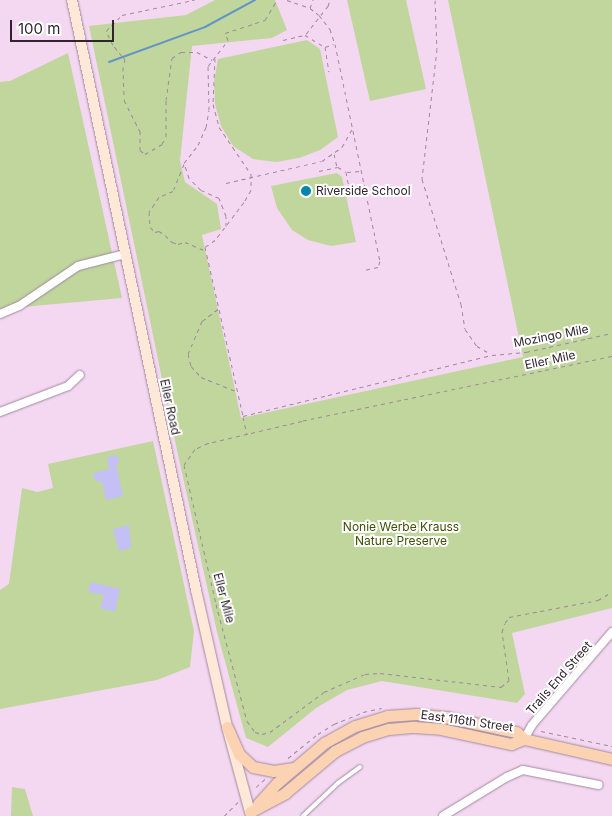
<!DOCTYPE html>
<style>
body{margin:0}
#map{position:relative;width:612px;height:816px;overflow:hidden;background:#f4d8f1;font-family:Inter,sans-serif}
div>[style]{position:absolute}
.green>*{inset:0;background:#c0d69c}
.stream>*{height:2px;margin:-1px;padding:0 1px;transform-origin:1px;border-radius:1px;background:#6295c6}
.building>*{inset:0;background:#c4bff4}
.path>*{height:1px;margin-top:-0.5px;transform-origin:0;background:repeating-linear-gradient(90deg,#9e899c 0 4px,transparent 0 8px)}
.roads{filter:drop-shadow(0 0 1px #a389a0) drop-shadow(0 0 1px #a389a0)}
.lane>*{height:4px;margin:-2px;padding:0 2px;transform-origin:2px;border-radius:2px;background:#fff}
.street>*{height:8px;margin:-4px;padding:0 4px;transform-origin:4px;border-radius:4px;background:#fff}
.secondary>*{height:10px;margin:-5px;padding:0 5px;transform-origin:5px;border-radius:5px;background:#fee9d8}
.primary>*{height:11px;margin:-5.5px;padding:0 5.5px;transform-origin:5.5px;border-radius:5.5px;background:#fcd3b2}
.dots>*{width:14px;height:14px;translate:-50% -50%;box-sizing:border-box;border:2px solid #fff;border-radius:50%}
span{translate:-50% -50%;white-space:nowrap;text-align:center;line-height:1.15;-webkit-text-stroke:4px #fff;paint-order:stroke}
.poi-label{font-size:12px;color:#30252f}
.left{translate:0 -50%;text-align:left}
.street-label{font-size:12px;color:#30252f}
.park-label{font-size:12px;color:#3c5004}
.scale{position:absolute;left:10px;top:20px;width:104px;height:22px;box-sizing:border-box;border:2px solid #30252f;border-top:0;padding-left:6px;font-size:15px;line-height:18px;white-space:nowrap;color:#30252f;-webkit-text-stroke:4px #fff;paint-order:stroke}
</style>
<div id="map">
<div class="green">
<div style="clip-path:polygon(215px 0,275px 0,287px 30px,272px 38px,192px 46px,180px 161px,185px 182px,217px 204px,221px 229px,202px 235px,241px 418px,523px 357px,448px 0,612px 0,612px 608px,512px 633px,525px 694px,517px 703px,382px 681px,347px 690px,316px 708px,268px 747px,246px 738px,217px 632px,173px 432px,89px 26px,186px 15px)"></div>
<div style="clip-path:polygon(347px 0,406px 0,426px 89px,370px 101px)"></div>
<div style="clip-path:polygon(307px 40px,320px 49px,338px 137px,320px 150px,299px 158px,276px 162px,253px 159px,233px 146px,221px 126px,215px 104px,214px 82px,218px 59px)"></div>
<div style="clip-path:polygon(68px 53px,122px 298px,0 309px,0 82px,10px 81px)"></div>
<div style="clip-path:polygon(337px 173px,342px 177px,356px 242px,331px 246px,308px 240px,292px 230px,277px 208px,271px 186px)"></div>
<div style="clip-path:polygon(153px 441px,194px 631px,190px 667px,157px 680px,0 709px,0 590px,9px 584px,22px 488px,37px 492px,53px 488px,48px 464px)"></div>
<div style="clip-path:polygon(12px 787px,25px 789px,33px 816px,11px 816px)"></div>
</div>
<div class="stream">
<div style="left:109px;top:62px;width:102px;rotate:-20deg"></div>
<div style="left:205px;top:27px;width:57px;rotate:-28.4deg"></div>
</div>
<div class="building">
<div style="clip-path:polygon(117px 455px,119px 464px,116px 465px,123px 496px,106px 500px,102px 482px,95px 481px,93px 473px,109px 469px,107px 457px)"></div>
<div style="clip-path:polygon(129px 525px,131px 548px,119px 551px,113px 529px)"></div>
<div style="clip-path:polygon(91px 582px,120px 589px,115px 612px,100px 608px,104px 595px,88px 592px)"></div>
</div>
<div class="path">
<div style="left:287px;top:0;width:24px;rotate:19deg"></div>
<div style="left:310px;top:8px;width:11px;rotate:38deg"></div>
<div style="left:319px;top:15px;width:18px;rotate:52deg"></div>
<div style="left:330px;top:29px;width:16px;rotate:72deg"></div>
<div style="left:335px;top:44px;width:222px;rotate:78.3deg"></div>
<div style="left:380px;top:261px;width:6px;rotate:108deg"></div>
<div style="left:378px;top:267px;width:14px;rotate:168deg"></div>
<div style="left:435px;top:0;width:49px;rotate:87.7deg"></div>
<div style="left:437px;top:49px;width:131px;rotate:96.6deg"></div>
<div style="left:422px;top:179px;width:131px;rotate:72.7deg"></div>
<div style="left:461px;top:304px;width:25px;rotate:81deg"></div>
<div style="left:465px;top:329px;width:21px;rotate:55deg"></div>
<div style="left:477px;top:346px;width:16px;rotate:30deg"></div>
<div style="left:310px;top:8px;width:9px;rotate:-69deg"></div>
<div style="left:306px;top:34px;width:36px;rotate:-52deg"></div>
<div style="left:328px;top:6px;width:6px;rotate:-72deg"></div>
<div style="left:283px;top:40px;width:23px;rotate:-13deg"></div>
<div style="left:305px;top:35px;width:23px;rotate:31deg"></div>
<div style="left:325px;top:47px;width:25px;rotate:81deg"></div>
<div style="left:325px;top:47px;width:9px;rotate:-18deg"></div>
<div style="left:122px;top:56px;width:14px;rotate:-129deg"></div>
<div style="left:113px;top:45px;width:16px;rotate:-117deg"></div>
<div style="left:106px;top:31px;width:23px;rotate:-45deg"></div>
<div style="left:122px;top:15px;width:74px;rotate:-11.8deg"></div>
<div style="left:123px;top:57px;width:3px;rotate:45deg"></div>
<div style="left:125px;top:59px;width:8px;rotate:104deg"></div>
<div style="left:123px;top:67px;width:33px;rotate:88deg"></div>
<div style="left:124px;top:100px;width:35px;rotate:63deg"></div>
<div style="left:140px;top:131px;width:19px;rotate:90deg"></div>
<div style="left:140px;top:150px;width:6px;rotate:39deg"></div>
<div style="left:145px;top:154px;width:20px;rotate:-30deg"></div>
<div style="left:162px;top:144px;width:9px;rotate:-63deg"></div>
<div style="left:166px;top:136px;width:36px;rotate:-90deg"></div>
<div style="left:166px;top:100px;width:42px;rotate:-81.9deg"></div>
<div style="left:172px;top:58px;width:11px;rotate:-34deg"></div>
<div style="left:181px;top:52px;width:16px"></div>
<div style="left:197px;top:52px;width:17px;rotate:28deg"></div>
<div style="left:215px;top:58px;width:46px;rotate:92.5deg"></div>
<div style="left:213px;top:104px;width:24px;rotate:75deg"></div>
<div style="left:219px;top:127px;width:57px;rotate:55.8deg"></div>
<div style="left:251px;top:174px;width:16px;rotate:90deg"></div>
<div style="left:251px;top:190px;width:14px;rotate:120deg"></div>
<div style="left:244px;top:202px;width:48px;rotate:127.3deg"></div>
<div style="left:215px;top:240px;width:12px;rotate:145deg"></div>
<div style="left:205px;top:247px;width:173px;rotate:77.3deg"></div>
<div style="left:243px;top:416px;width:256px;rotate:-13.8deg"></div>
<div style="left:492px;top:355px;width:34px;rotate:-5deg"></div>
<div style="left:526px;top:352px;width:88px;rotate:-12.5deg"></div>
<div style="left:334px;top:154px;width:13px;rotate:77deg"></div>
<div style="left:184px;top:164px;width:29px;rotate:112deg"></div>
<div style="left:173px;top:191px;width:15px;rotate:157deg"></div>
<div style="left:159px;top:197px;width:18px;rotate:124deg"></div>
<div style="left:149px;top:212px;width:15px;rotate:86deg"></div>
<div style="left:150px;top:227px;width:7px;rotate:45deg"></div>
<div style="left:155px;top:232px;width:4px;rotate:-14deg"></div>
<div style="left:159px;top:231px;width:7px;rotate:34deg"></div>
<div style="left:165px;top:235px;width:10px;rotate:45deg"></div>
<div style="left:172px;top:242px;width:6px;rotate:18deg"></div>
<div style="left:178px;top:244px;width:7px;rotate:-16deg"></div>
<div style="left:185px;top:242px;width:21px;rotate:23deg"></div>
<div style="left:319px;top:171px;width:19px;rotate:-12deg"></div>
<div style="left:338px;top:167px;width:9px;rotate:32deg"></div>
<div style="left:346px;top:172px;width:21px;rotate:79deg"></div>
<div style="left:347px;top:172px;width:14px;rotate:-4deg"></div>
<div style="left:226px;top:183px;width:98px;rotate:-12.9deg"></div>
<div style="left:322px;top:161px;width:24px;rotate:-35deg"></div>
<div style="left:342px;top:147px;width:21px;rotate:-61deg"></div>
<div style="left:226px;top:226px;width:10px;rotate:-90deg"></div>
<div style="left:226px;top:216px;width:19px;rotate:-111deg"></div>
<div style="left:219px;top:198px;width:20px;rotate:-156deg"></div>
<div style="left:201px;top:190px;width:17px;rotate:-135deg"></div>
<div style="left:189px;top:178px;width:16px;rotate:-108deg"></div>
<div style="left:184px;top:163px;width:23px;rotate:-52deg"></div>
<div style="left:198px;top:145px;width:20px;rotate:-66deg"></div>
<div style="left:206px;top:127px;width:17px;rotate:-80deg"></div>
<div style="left:209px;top:110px;width:44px;rotate:-91.3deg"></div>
<div style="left:208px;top:66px;width:33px;rotate:-52deg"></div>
<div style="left:228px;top:40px;width:8px;rotate:-113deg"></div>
<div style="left:225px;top:33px;width:42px;rotate:-18deg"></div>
<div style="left:265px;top:20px;width:23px;rotate:-59deg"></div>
<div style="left:218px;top:309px;width:20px;rotate:143deg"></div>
<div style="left:202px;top:321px;width:36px;rotate:113deg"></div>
<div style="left:188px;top:354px;width:12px;rotate:76deg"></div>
<div style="left:191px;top:366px;width:15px;rotate:48deg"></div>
<div style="left:201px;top:377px;width:38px;rotate:22deg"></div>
<div style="left:612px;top:356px;width:317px;rotate:168.2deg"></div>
<div style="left:302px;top:421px;width:97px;rotate:166.8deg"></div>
<div style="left:208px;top:443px;width:14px;rotate:155deg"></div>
<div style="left:195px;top:449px;width:19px;rotate:125deg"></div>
<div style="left:184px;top:465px;width:143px;rotate:77deg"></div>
<div style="left:216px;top:604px;width:121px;rotate:75.2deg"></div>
<div style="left:247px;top:721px;width:14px;rotate:54deg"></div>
<div style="left:255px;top:732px;width:7px;rotate:16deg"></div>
<div style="left:262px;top:734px;width:8px;rotate:-14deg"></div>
<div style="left:270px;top:732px;width:67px;rotate:-36.5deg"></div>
<div style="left:324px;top:692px;width:45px;rotate:-23.7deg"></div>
<div style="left:365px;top:674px;width:15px;rotate:-4deg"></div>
<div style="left:380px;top:673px;width:122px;rotate:6.6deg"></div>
<div style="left:501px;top:687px;width:11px;rotate:-41deg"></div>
<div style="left:509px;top:680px;width:49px;rotate:-98.3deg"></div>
<div style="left:502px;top:632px;width:9px;rotate:-72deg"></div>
<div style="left:505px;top:623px;width:7px;rotate:-56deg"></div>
<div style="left:509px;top:617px;width:91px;rotate:-10.8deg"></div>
<div style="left:598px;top:600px;width:16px;rotate:-30deg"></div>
<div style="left:243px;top:417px;width:17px;rotate:77deg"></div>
<div style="left:541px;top:731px;width:73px;rotate:11.9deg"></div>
<div style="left:288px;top:758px;width:38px;rotate:-39deg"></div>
<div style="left:318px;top:734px;width:19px;rotate:-32deg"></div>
<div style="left:334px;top:724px;width:31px;rotate:-22deg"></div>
<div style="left:363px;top:712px;width:19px;rotate:-12deg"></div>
<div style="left:256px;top:787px;width:13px;rotate:-42deg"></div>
<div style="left:224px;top:816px;width:20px;rotate:-45deg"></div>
</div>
<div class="roads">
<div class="lane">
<div style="left:303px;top:816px;width:48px;rotate:-43.3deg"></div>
<div style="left:338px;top:783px;width:27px;rotate:-36deg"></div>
</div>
<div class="street">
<div style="left:0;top:314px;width:21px;rotate:-23deg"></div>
<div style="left:19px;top:306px;width:71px;rotate:-34.1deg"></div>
<div style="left:78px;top:266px;width:49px;rotate:-14.3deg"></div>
<div style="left:0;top:412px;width:73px;rotate:-20.9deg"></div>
<div style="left:68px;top:386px;width:16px;rotate:-43deg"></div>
<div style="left:524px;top:739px;width:16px;rotate:-60deg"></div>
<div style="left:532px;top:725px;width:123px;rotate:-49.3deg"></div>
<div style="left:443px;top:816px;width:75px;rotate:-31.4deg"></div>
<div style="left:507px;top:777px;width:17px;rotate:-24deg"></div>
<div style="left:523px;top:770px;width:77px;rotate:11.2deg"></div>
</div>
<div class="secondary">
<div style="left:72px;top:0;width:603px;rotate:78.13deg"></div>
<div style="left:196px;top:590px;width:140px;rotate:77.2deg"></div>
<div style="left:227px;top:727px;width:88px;rotate:74.9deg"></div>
</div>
<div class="primary">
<div style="left:227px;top:727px;width:30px;rotate:66deg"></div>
<div style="left:239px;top:754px;width:19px;rotate:43deg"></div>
<div style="left:253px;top:767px;width:21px;rotate:11deg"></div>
<div style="left:274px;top:771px;width:18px;rotate:-9deg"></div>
<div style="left:258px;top:804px;width:28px;rotate:-48deg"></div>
<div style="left:277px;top:783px;width:62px;rotate:-40.4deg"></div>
<div style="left:324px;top:743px;width:35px;rotate:-29deg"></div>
<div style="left:355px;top:726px;width:34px;rotate:-17deg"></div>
<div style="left:387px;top:716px;width:29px;rotate:-4deg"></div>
<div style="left:416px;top:714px;width:30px;rotate:6deg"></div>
<div style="left:446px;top:717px;width:72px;rotate:12.1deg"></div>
<div style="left:516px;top:732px;width:11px;rotate:41deg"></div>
<div style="left:250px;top:812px;width:40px;rotate:-28deg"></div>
<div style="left:285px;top:793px;width:65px;rotate:-40deg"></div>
<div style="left:335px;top:751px;width:30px;rotate:-27deg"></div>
<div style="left:362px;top:737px;width:28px;rotate:-17deg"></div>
<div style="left:389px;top:729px;width:25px;rotate:-5deg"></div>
<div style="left:414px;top:727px;width:27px;rotate:4deg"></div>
<div style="left:441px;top:729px;width:72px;rotate:12.1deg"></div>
<div style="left:511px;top:744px;width:14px;rotate:-21deg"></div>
<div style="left:524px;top:739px;width:90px;rotate:12.8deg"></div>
</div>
</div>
<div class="dots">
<div style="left:306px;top:191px;background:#0086a8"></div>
</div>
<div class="poi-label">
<span class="left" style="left:316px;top:191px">Riverside School</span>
</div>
<div class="street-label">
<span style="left:551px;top:336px;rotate:-11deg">Mozingo Mile</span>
<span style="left:550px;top:360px;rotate:-12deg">Eller Mile</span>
<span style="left:170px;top:407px;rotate:78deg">Eller Road</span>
<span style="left:224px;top:598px;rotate:75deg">Eller Mile</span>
<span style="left:559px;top:678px;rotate:-49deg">Trails End Street</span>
<span style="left:467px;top:721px;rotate:8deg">East 116th Street</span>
</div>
<div class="park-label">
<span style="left:401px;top:534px">Nonie Werbe Krauss<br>Nature Preserve</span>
</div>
<div class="scale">100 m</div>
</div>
